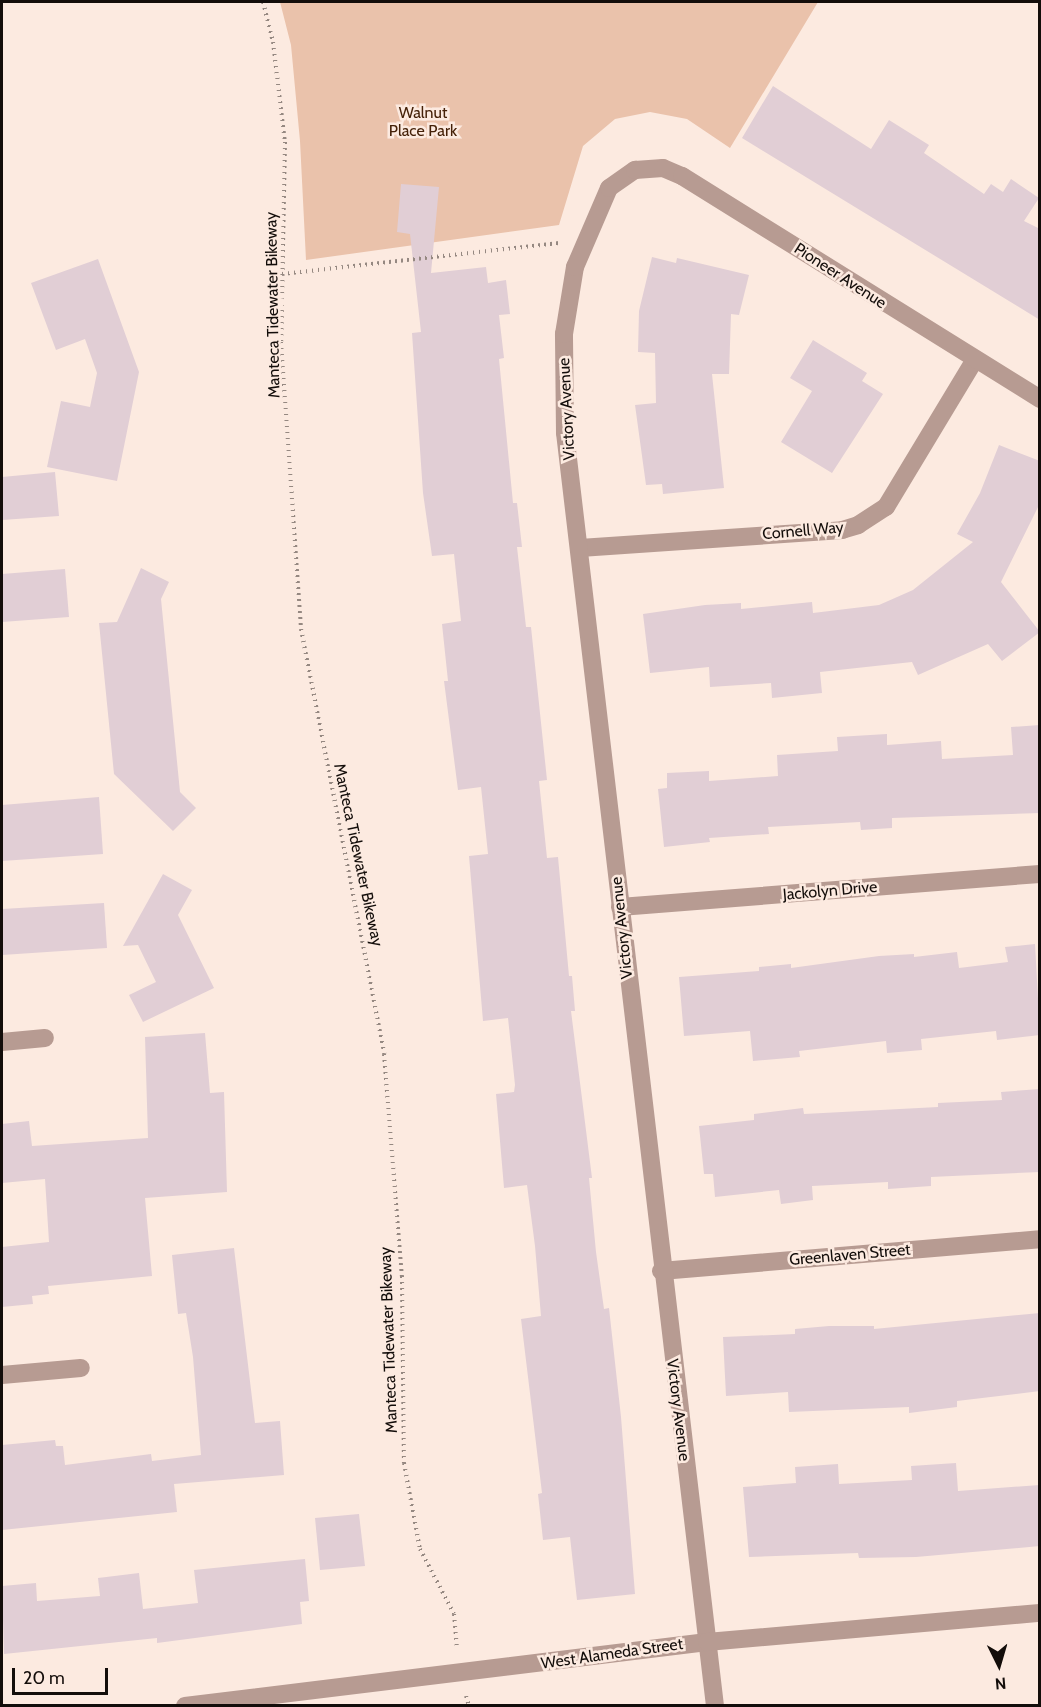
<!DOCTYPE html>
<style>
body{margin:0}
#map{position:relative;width:1041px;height:1707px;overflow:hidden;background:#fceae0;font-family:Cabin,sans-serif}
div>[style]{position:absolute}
.green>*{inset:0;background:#eac2ab}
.building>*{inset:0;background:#e1ced5}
.path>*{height:4px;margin-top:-2px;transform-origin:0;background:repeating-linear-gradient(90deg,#958881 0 1.5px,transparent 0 6px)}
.minor>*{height:18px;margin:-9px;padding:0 9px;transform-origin:9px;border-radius:9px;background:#b79b92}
.tertiary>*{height:18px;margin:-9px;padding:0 9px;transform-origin:9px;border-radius:9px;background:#b79b92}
span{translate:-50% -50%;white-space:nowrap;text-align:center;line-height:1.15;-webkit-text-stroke:5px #fceae0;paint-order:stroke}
.park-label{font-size:16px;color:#452108}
.street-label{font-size:16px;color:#130d0a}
.frame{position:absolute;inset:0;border:3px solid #130d0a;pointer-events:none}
.north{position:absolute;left:969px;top:1635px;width:60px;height:60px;-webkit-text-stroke:4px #fceae0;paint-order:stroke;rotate:175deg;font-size:16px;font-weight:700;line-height:24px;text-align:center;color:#130d0a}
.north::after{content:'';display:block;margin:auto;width:21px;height:27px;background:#130d0a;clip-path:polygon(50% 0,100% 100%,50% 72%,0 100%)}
.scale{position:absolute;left:12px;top:1668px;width:96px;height:27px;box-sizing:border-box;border:3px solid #130d0a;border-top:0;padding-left:8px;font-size:18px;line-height:21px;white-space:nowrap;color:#130d0a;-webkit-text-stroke:4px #fceae0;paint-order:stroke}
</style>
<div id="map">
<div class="green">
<div style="clip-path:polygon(280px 2px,818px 2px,730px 148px,687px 119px,650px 112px,615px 119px,583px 146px,559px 225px,306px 260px,300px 141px,291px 45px)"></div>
</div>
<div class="building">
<div style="clip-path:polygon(773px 86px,871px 149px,889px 120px,929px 145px,924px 153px,984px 194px,991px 184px,1003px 192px,1011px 179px,1039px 198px,1024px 221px,1040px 229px,1040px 320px,742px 138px)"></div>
<div style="clip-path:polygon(401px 184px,439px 187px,431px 273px,486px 267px,488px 283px,506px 280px,510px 314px,499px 315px,504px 358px,499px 359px,513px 503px,517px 503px,522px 547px,517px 547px,526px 627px,531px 627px,547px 780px,539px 781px,547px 858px,558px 857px,569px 976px,572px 976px,575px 1011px,571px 1011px,592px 1178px,589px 1178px,596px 1252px,604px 1309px,609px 1308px,621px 1417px,635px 1594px,577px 1600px,570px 1537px,543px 1540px,538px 1494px,542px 1493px,521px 1319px,541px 1316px,535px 1246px,527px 1185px,504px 1188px,496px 1094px,514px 1092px,515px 1085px,508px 1018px,483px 1021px,469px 856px,488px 854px,481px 787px,458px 790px,444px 681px,448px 681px,442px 624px,461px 621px,454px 554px,432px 556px,423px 493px,412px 333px,421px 332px,410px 234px,397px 232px)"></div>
<div style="clip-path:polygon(652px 257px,676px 263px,677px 258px,749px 275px,739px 315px,731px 314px,729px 374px,712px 374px,724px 488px,663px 494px,662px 484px,646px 485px,635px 405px,656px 403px,655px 353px,638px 352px,639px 311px)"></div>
<div style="clip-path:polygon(98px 259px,139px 372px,117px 481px,47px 467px,61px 401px,90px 407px,97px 373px,85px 339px,56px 350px,31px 283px)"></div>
<div style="clip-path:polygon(813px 340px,867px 373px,862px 381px,883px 394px,832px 473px,781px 442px,812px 391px,790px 378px)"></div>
<div style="clip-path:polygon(999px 445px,1040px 461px,1040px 503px,1001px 582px,1040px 632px,1002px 661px,988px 644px,918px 675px,912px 662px,820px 672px,822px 693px,772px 698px,771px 683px,710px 687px,709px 667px,650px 673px,643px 614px,705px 605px,741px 603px,741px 609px,812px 602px,813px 613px,879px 605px,913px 590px,973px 542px,957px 534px,980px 493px)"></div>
<div style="clip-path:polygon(55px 472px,59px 516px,2px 520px,2px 477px)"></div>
<div style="clip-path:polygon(141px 568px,169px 582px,161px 599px,180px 792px,196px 808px,173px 831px,114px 774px,99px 623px,117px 622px)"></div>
<div style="clip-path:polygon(65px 569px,69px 617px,2px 622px,2px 574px)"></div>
<div style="clip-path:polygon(1040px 725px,1040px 813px,892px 818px,892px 828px,861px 830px,860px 822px,768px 827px,769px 834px,709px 838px,710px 842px,664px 847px,658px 789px,667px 788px,667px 773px,709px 771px,709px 781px,778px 776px,777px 755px,838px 751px,837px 737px,887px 734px,887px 745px,941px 741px,942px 759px,1013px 755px,1011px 727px)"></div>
<div style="clip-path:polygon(99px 797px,103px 854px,2px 861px,2px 805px)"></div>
<div style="clip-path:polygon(163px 874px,192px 890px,178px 915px,214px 988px,143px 1022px,129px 995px,156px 982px,138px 945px,123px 946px)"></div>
<div style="clip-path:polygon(104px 903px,107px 948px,2px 955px,2px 909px)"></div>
<div style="clip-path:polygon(1035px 944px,1040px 1035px,997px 1040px,996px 1031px,921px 1039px,922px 1050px,887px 1053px,886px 1041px,799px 1051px,800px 1057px,753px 1061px,750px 1031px,684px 1036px,679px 977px,759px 971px,759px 967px,791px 964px,791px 968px,879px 956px,914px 954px,914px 957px,957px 952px,959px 968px,1008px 962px,1005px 947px)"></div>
<div style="clip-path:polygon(205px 1033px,210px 1093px,224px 1092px,227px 1192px,145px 1198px,152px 1276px,48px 1286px,49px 1294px,32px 1296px,33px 1304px,2px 1307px,2px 1247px,49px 1242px,45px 1179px,2px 1183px,2px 1124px,29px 1121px,32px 1146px,148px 1138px,145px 1037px)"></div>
<div style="clip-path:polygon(1040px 1089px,1040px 1172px,931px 1177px,931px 1186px,888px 1189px,888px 1182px,812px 1186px,813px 1200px,781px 1204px,779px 1190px,715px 1197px,713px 1174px,704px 1174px,699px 1126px,754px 1120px,754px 1114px,803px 1108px,804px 1114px,938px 1107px,938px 1103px,1002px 1100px,1001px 1092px)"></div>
<div style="clip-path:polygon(234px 1248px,255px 1423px,280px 1421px,284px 1475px,174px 1484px,177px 1512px,2px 1530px,2px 1445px,55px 1440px,56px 1446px,63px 1446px,65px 1465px,151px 1454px,152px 1461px,201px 1455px,193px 1357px,186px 1313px,178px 1314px,172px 1255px)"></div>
<div style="clip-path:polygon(1040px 1313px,1040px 1391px,957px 1401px,957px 1407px,909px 1413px,909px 1407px,789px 1412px,788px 1392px,726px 1396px,723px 1337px,795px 1334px,795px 1329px,829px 1326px,874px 1326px,874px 1329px)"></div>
<div style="clip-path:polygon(956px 1463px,958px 1491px,1040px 1485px,1040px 1546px,916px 1557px,859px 1558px,858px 1553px,749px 1557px,743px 1487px,796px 1483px,795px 1467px,838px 1464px,839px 1484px,912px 1480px,911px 1466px)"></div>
<div style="clip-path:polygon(359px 1514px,365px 1566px,320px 1570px,315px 1518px)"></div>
<div style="clip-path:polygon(305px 1559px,309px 1601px,300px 1602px,302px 1624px,157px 1643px,157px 1638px,4px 1654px,2px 1586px,36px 1583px,37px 1601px,100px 1596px,98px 1578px,139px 1573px,143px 1609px,198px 1603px,194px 1570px)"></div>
</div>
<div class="path">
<div style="left:263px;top:2px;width:41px;rotate:76deg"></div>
<div style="left:273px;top:42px;width:101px;rotate:83.2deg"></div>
<div style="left:285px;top:142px;width:200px;rotate:91.1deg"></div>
<div style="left:281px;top:342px;width:288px;rotate:86deg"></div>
<div style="left:301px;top:629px;width:433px;rotate:78.9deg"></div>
<div style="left:384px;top:1054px;width:223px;rotate:85.4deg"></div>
<div style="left:402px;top:1276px;width:187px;rotate:89.4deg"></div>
<div style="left:404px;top:1463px;width:87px;rotate:79.5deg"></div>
<div style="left:420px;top:1549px;width:73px;rotate:62.4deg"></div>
<div style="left:454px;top:1614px;width:33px;rotate:85deg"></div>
<div style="left:282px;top:274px;width:279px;rotate:-6.4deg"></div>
<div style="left:466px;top:1696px;width:10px;rotate:73deg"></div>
</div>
<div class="minor">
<div style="left:580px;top:548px;width:263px;rotate:-3.9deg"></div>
<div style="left:842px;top:530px;width:17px;rotate:-17deg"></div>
<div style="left:858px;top:525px;width:33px;rotate:-33deg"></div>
<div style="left:886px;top:507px;width:170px;rotate:-58.9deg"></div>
<div style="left:620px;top:907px;width:421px;rotate:-4.5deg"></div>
<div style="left:2px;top:1042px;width:43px;rotate:-5.3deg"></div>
<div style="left:661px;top:1271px;width:380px;rotate:-4.8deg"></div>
<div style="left:2px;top:1375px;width:79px;rotate:-5.1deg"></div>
<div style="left:715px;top:1706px;width:1282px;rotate:-96.72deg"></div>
<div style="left:565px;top:433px;width:99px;rotate:-90.6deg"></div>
<div style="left:564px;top:334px;width:68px;rotate:-80.7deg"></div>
<div style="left:575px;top:267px;width:86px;rotate:-66.7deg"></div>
<div style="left:609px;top:188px;width:32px;rotate:-35deg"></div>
<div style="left:635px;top:170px;width:28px;rotate:-4deg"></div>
<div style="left:663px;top:168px;width:21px;rotate:23deg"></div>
<div style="left:682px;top:176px;width:422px;rotate:31.9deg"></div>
</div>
<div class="tertiary">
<div style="left:185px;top:1706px;width:526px;rotate:-6.99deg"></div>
<div style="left:707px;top:1642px;width:334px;rotate:-5deg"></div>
</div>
<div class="park-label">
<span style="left:423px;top:122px">Walnut<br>Place Park</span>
</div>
<div class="street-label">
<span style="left:840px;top:276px;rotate:33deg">Pioneer Avenue</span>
<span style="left:273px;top:305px;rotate:-91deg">Manteca Tidewater Bikeway</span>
<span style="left:567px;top:409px;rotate:-93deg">Victory Avenue</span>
<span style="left:803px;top:531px;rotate:-5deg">Cornell Way</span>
<span style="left:358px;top:855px;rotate:78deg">Manteca Tidewater Bikeway</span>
<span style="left:830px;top:891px;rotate:-5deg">Jackolyn Drive</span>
<span style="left:622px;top:928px;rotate:-96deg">Victory Avenue</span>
<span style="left:850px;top:1255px;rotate:-5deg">Greenlaven Street</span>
<span style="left:389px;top:1340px;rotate:-92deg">Manteca Tidewater Bikeway</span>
<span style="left:678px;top:1410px;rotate:83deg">Victory Avenue</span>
<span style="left:612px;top:1654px;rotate:-8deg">West Alameda Street</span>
</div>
<div class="frame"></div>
<div class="north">N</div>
<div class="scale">20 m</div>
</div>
